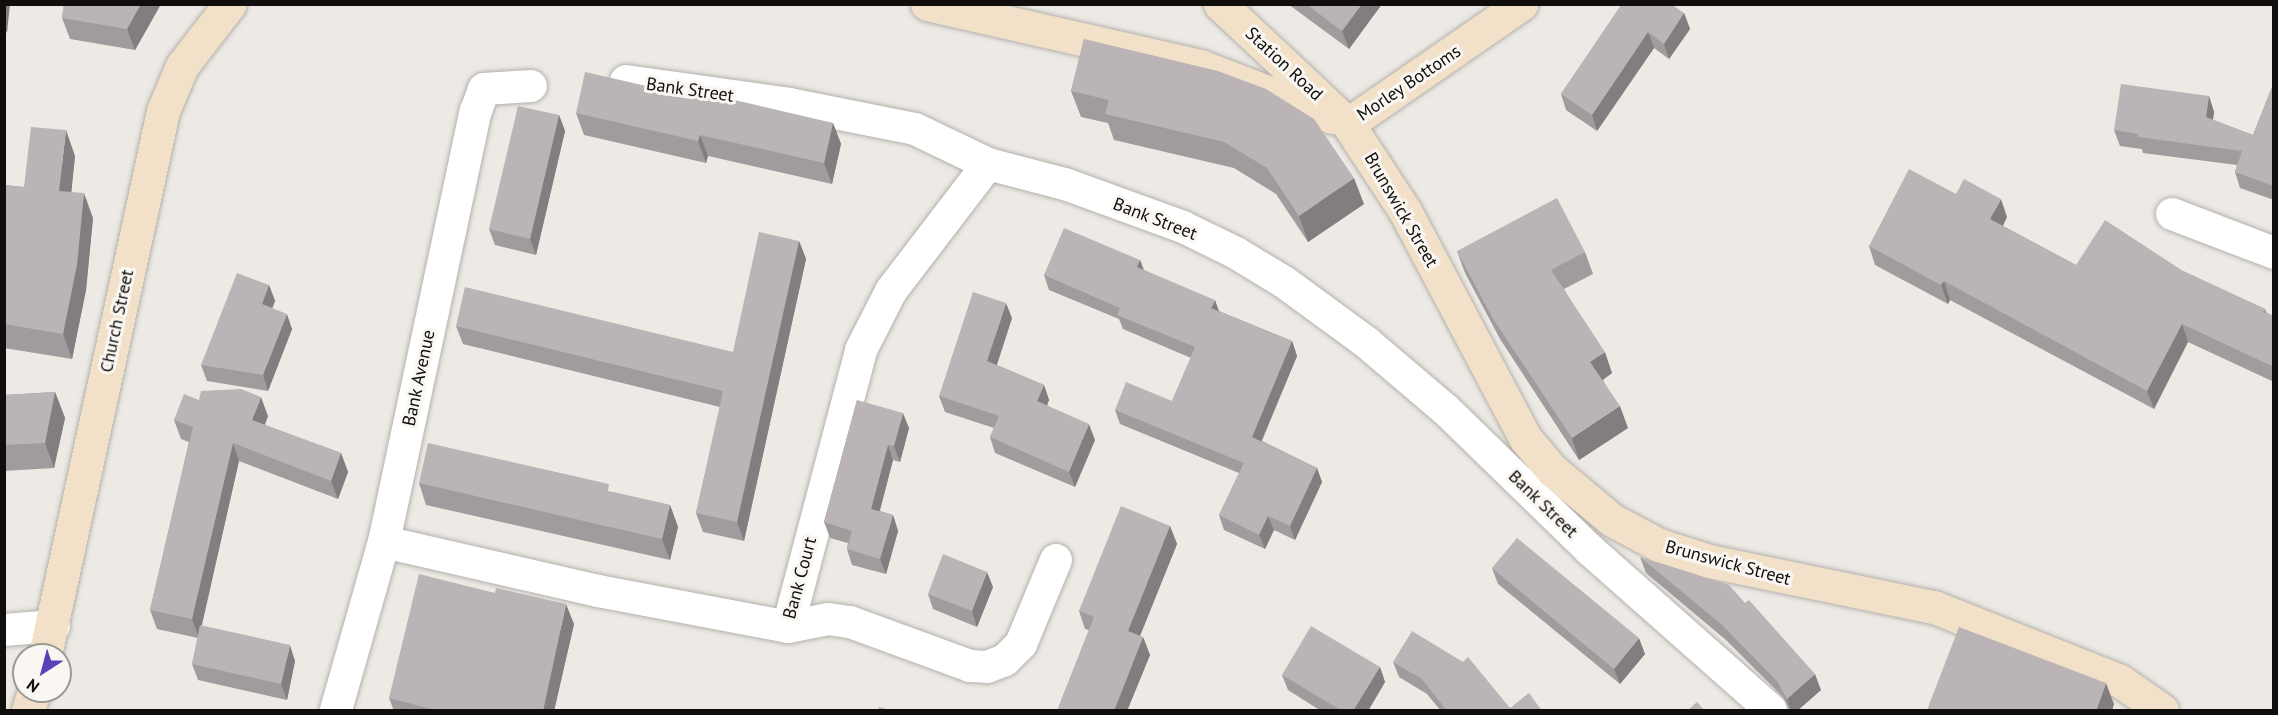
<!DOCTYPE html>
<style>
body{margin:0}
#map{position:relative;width:2278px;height:715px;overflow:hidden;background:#edeae5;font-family:"PT Sans",sans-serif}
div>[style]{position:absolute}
.roads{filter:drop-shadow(0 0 2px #b4b1ac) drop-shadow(0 0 2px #b4b1ac)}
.street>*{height:32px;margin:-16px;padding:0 16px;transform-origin:16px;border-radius:16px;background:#fff}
.secondary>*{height:33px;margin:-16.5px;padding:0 16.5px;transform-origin:16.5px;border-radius:16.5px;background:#f2e0c9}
.wall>*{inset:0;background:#a09b9d}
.shaded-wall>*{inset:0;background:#827e7f}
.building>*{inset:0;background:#bab4b6}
span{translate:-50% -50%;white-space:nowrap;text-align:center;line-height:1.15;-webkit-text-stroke:6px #faf7f2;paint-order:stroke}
.street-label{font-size:18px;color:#0f0e0d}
.frame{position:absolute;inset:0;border:6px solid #0f0e0d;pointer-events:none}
.north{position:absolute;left:12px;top:643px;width:60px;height:60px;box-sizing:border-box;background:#faf7f2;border:2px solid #9c9a96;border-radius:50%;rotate:216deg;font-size:16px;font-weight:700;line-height:24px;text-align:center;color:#0f0e0d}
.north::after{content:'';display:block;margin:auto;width:21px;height:27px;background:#5941ba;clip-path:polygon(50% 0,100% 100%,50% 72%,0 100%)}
</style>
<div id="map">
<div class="roads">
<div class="street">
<div style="left:626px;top:81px;width:165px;rotate:8deg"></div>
<div style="left:789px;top:104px;width:128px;rotate:11.2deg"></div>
<div style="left:915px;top:129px;width:81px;rotate:25.6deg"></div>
<div style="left:988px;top:164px;width:80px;rotate:14.6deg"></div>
<div style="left:1065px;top:184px;width:126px;rotate:20deg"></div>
<div style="left:1183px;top:227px;width:59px;rotate:26.1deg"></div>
<div style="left:1236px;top:253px;width:56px;rotate:31.1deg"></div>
<div style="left:1284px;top:282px;width:102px;rotate:36.2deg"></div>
<div style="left:1366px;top:342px;width:105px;rotate:40.4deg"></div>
<div style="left:1446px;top:410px;width:199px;rotate:44.2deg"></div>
<div style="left:1589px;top:549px;width:243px;rotate:41.5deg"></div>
<div style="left:2172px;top:214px;width:109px;rotate:20.9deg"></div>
<div style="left:384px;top:542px;width:220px;rotate:12.9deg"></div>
<div style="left:598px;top:591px;width:193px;rotate:10.7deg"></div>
<div style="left:788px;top:627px;width:286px;rotate:-75.2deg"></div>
<div style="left:861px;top:350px;width:66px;rotate:-63deg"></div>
<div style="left:891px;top:291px;width:160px;rotate:-52.6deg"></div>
<div style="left:788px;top:627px;width:41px;rotate:-11.3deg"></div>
<div style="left:828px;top:619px;width:22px;rotate:8deg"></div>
<div style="left:850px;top:622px;width:128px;rotate:20.1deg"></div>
<div style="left:970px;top:666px;width:17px;rotate:3deg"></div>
<div style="left:987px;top:667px;width:19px;rotate:-21deg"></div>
<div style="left:1005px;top:660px;width:23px;rotate:-45deg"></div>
<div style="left:1021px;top:644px;width:91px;rotate:-67.4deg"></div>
<div style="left:4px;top:630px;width:50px;rotate:-4.6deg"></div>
<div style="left:336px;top:710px;width:175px;rotate:-74.1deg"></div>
<div style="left:384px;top:542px;width:441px;rotate:-78deg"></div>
<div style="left:476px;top:111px;width:23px;rotate:-70deg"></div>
<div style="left:484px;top:89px;width:47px;rotate:-3.7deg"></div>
</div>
<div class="secondary">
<div style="left:927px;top:4px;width:280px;rotate:12.8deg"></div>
<div style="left:1200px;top:66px;width:142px;rotate:21.1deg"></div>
<div style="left:1220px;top:4px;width:175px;rotate:43.2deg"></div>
<div style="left:1348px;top:124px;width:104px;rotate:56.8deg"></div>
<div style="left:1405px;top:211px;width:257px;rotate:62.1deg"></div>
<div style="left:1525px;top:438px;width:42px;rotate:49.8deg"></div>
<div style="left:1552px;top:470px;width:78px;rotate:39.8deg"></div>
<div style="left:1612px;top:520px;width:53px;rotate:28deg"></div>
<div style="left:1659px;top:545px;width:52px;rotate:17.7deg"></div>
<div style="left:1709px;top:561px;width:230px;rotate:11.6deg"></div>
<div style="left:1934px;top:607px;width:200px;rotate:21.7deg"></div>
<div style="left:2120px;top:681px;width:51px;rotate:34.6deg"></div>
<div style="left:1348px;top:124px;width:211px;rotate:-34.7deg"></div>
<div style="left:45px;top:655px;width:557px;rotate:-77.76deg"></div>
<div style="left:163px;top:111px;width:49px;rotate:-67.1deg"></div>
<div style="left:182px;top:66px;width:78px;rotate:-52.3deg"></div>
<div style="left:28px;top:710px;width:20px;rotate:-72deg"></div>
</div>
</div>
<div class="wall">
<div style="clip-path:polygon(64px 4px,161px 4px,135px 50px,70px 39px,62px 18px)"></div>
<div style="clip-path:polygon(1288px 4px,1382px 4px,1349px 49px)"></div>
<div style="clip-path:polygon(1622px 4px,1684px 13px,1690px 29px,1669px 59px,1654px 48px,1597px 131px,1566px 110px,1561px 94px)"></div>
<div style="clip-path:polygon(1084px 39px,1364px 204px,1308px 242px,1276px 194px,1234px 168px,1114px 140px,1108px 123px,1081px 117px,1071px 91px)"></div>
<div style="clip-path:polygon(2274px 82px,2274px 200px,2240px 188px,2235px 172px,2237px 165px,2143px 153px,2142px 149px,2120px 146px,2114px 130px,2209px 96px,2214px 112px,2213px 120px,2253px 135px)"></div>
<div style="clip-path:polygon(708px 100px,833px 123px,841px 144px,832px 184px,708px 156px,706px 163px,584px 135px,576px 113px)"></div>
<div style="clip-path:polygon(559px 115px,565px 131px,536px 255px,495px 245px,489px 229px)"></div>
<div style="clip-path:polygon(75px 156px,71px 192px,93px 218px,86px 290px,72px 359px,4px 348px,4px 185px,24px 187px)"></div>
<div style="clip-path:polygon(1956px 194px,2007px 217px,2003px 226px,2076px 265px,2183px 271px,2265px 309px,2267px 313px,2274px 316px,2274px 382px,2188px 342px,2154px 409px,1950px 300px,1948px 304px,1875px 265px,1869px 246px)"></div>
<div style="clip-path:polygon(799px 241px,806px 259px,744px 541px,703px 532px,696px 513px,720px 407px,463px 344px,456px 326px,733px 352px)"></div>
<div style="clip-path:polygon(1457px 251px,1585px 252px,1593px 274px,1564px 289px,1612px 373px,1603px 380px,1628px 428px,1579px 460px,1500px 339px,1465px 273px)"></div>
<div style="clip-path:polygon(1140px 260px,1144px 270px,1219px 311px,1292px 341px,1297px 356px,1262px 441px,1317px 468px,1322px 482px,1295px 540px,1274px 530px,1265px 549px,1224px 530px,1219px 515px,1239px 473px,1120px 424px,1115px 410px,1172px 401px,1191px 358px,1123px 329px,1119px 319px,1049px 290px,1044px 275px)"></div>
<div style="clip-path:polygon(269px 285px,275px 301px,272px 308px,292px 329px,268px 391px,207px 381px,201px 365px)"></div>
<div style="clip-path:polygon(1012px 318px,997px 365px,1044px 385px,1049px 400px,1047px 405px,1095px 440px,1075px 487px,995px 453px,990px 437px,994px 428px,945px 412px,939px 396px)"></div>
<div style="clip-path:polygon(55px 392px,65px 418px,54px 468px,4px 471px,4px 395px)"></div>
<div style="clip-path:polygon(199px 400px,268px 416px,265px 425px,341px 453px,348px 472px,338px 499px,239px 461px,201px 626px,295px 661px,287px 700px,198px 680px,192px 664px,198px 638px,157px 629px,150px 610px,189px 442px,181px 439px,174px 420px)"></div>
<div style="clip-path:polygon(857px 400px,909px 428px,900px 462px,893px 460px,880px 511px,893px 515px,898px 531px,886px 574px,852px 565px,847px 549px,848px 543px,830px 538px,824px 522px)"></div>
<div style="clip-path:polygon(419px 483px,612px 492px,670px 505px,678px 527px,670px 560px,426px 505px)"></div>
<div style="clip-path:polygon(1170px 526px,1177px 544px,1140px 636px,1143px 637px,1150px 655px,1127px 711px,1057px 711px,1089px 630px,1085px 629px,1079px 611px)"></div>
<div style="clip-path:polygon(1640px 557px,1821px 690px,1797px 711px,1790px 711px,1783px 697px,1726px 640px,1646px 573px)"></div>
<div style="clip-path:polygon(1492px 568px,1645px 654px,1620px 684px,1498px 584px)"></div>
<div style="clip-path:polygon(993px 587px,977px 627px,933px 609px,928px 594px)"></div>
<div style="clip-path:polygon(574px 624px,554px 711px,394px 711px,389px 698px)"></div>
<div style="clip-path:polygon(1393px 662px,1510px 708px,1542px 711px,1441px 711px,1427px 694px,1399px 677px)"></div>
<div style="clip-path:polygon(1380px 667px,1385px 682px,1368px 711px,1321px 711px,1288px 690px,1282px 675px)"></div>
</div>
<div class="shaded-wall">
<div style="clip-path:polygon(4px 4px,10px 4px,7px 33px,4px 26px)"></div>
<div style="clip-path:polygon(141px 4px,161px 4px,135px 50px,127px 29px)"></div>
<div style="clip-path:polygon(1362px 4px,1382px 4px,1349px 49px,1342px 31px)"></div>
<div style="clip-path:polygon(1684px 13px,1690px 29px,1669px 59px,1664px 44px)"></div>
<div style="clip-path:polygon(1648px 32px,1654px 48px,1597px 131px,1592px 115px)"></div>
<div style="clip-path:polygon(2209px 96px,2214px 112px,2211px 133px,2206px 117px)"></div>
<div style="clip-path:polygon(559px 115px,565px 131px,536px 255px,530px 239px)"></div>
<div style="clip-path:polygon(833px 123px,841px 144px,832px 184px,824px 163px)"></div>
<div style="clip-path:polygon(66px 130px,75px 156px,69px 216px,59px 191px)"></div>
<div style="clip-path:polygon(700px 135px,708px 156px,706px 163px,698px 141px)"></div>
<div style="clip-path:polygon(1354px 178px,1364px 204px,1308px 242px,1299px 216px)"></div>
<div style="clip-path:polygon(84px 193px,93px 218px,86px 290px,72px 359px,63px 334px)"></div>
<div style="clip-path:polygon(2001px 199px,2007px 217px,1997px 237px,1990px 219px)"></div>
<div style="clip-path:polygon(799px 241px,806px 259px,744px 541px,737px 522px)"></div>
<div style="clip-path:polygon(1140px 260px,1145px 274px,1137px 267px)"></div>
<div style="clip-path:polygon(1944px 281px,1950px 300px,1948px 304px,1941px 285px)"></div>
<div style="clip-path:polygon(269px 285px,275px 301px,268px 320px,262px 304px)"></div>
<div style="clip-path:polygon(1215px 300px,1220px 314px,1211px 308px)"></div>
<div style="clip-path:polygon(1006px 303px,1012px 318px,993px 376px,987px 361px)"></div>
<div style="clip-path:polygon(287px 314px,292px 329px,268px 391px,263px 375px)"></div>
<div style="clip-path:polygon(2182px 324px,2188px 342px,2154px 409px,2147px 391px)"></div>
<div style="clip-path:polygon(1292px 341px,1297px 356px,1257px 451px,1252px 437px)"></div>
<div style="clip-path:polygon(1605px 352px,1612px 373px,1598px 383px,1590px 362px)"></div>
<div style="clip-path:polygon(1044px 385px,1049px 400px,1043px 416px,1037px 401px)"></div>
<div style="clip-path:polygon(55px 392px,65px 418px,54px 468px,45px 443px)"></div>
<div style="clip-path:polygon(261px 397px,268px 416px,259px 439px,252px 420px)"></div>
<div style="clip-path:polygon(1620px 406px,1628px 428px,1579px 460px,1572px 438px)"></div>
<div style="clip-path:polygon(903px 413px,909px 428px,900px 462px,894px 446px)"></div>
<div style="clip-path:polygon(1089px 424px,1095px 440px,1075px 487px,1069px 472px)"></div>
<div style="clip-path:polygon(233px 443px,239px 461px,199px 638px,192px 619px)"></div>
<div style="clip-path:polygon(888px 445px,893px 460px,876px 524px,871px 509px)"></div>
<div style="clip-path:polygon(341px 453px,348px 472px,338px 499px,331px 481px)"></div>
<div style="clip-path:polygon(1317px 468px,1322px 482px,1295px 540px,1290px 526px)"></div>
<div style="clip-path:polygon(670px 505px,678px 527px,670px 560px,662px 539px)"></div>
<div style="clip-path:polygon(893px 515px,898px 531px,886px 574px,880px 559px)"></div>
<div style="clip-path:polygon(1268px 516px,1274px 530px,1265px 549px,1259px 535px)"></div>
<div style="clip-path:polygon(1170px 526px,1177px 544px,1135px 648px,1128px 631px)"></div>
<div style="clip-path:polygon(987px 572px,993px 587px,977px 627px,972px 611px)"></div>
<div style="clip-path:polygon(566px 604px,574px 624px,554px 711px,543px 711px)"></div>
<div style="clip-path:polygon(1143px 637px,1150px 655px,1127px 711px,1114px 711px)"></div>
<div style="clip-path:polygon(1639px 638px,1645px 654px,1620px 684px,1614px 669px)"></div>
<div style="clip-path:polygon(290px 645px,295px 661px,287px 700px,281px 684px)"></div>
<div style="clip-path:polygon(1380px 667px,1385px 682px,1368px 711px,1353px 711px)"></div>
<div style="clip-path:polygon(1815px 674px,1821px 690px,1797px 711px,1791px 711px,1787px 699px)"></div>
<div style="clip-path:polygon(2106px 683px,2114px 704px,2112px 711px,2096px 711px)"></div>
</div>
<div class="building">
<div style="clip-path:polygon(64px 4px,141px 4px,127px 29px,62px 18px)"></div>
<div style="clip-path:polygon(1306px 4px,1362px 4px,1342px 31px)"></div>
<div style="clip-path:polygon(1622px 4px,1671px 4px,1684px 13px,1664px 44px,1648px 32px,1592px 115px,1561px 94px)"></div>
<div style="clip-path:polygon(1084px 39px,1218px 71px,1266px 89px,1314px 119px,1354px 178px,1299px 216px,1267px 168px,1224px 142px,1105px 114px,1109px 100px,1071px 91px)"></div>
<div style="clip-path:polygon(585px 72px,708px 100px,709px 94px,833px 123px,824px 163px,700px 135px,698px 141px,576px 113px)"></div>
<div style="clip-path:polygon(2274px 82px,2274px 186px,2235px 172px,2242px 151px,2138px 137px,2138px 134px,2114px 130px,2121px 84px,2209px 96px,2206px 117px,2253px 135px)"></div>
<div style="clip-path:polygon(518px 106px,559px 115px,530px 239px,489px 229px)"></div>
<div style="clip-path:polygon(31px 127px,66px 130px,59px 191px,84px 193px,77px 265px,63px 334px,4px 324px,4px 185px,24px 187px)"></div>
<div style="clip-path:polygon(1909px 169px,1956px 194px,1964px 179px,2001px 199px,1990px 219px,2076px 265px,2105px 220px,2183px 271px,2265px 309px,2263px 312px,2274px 316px,2274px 367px,2182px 324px,2147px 391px,1944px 281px,1941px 285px,1869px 246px)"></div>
<div style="clip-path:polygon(1557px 198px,1585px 252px,1551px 270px,1605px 352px,1590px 362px,1620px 406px,1572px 438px,1492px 317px,1457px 251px)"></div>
<div style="clip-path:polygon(1064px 228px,1140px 260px,1137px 267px,1215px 300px,1211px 308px,1292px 341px,1252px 437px,1317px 468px,1290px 526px,1268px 516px,1259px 535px,1219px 515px,1244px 463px,1115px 410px,1126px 382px,1172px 401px,1195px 347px,1117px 315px,1120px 308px,1044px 275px)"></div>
<div style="clip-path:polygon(759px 232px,799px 241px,737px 522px,696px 513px,723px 391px,456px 326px,465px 287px,733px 352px)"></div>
<div style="clip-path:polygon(237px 273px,269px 285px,262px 304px,287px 314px,263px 375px,201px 365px)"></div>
<div style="clip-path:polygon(973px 292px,1006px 303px,987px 361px,1044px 385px,1037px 401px,1089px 424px,1069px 472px,990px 437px,999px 416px,939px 396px)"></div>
<div style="clip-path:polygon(241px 389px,261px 397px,252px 420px,341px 453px,331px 481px,233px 443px,192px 619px,150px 610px,193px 427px,174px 420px,184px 394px,199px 400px,201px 391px)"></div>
<div style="clip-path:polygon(55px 392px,45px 443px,4px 445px,4px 395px)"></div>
<div style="clip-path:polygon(857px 400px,903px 413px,894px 446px,888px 445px,871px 509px,893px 515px,880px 559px,847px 549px,852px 531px,824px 522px)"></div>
<div style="clip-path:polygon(428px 443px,609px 484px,608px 491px,670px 505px,662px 539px,419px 483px)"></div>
<div style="clip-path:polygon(1121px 506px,1170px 526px,1128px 631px,1143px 637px,1114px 711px,1057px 711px,1094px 617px,1079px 611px)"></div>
<div style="clip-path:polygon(1517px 538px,1639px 638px,1614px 669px,1492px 568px)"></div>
<div style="clip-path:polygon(943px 554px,987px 572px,972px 611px,928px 594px)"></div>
<div style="clip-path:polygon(1640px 557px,1729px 585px,1745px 603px,1749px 600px,1815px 674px,1787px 699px,1777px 681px,1721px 624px)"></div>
<div style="clip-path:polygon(419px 574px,495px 593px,496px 588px,566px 604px,543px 711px,439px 711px,389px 698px)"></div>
<div style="clip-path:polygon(200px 625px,290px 645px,281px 684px,192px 664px)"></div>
<div style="clip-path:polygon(1311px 626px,1380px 667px,1353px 711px,1342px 711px,1282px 675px)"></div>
<div style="clip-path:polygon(1959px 627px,2106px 683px,2096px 711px,1927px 710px)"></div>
<div style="clip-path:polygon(1412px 631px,1463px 662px,1468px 657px,1510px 708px,1529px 693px,1542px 711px,1447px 711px,1422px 679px,1393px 662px)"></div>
<div style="clip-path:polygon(1697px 702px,1705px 711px,1687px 711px)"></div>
<div style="clip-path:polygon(879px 707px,893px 711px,877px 711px)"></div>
</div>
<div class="street-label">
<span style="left:1284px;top:64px;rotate:43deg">Station Road</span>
<span style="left:1409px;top:83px;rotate:-34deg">Morley Bottoms</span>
<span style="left:690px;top:90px;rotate:8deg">Bank Street</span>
<span style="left:1401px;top:210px;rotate:60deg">Brunswick Street</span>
<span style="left:1155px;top:219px;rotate:21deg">Bank Street</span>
<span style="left:117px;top:321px;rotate:-78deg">Church Street</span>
<span style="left:419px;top:378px;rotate:-78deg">Bank Avenue</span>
<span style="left:1543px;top:504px;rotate:44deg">Bank Street</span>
<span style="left:1728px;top:563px;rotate:15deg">Brunswick Street</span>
<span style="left:800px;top:578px;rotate:-75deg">Bank Court</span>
</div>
<div class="frame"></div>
<div class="north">N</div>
</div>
